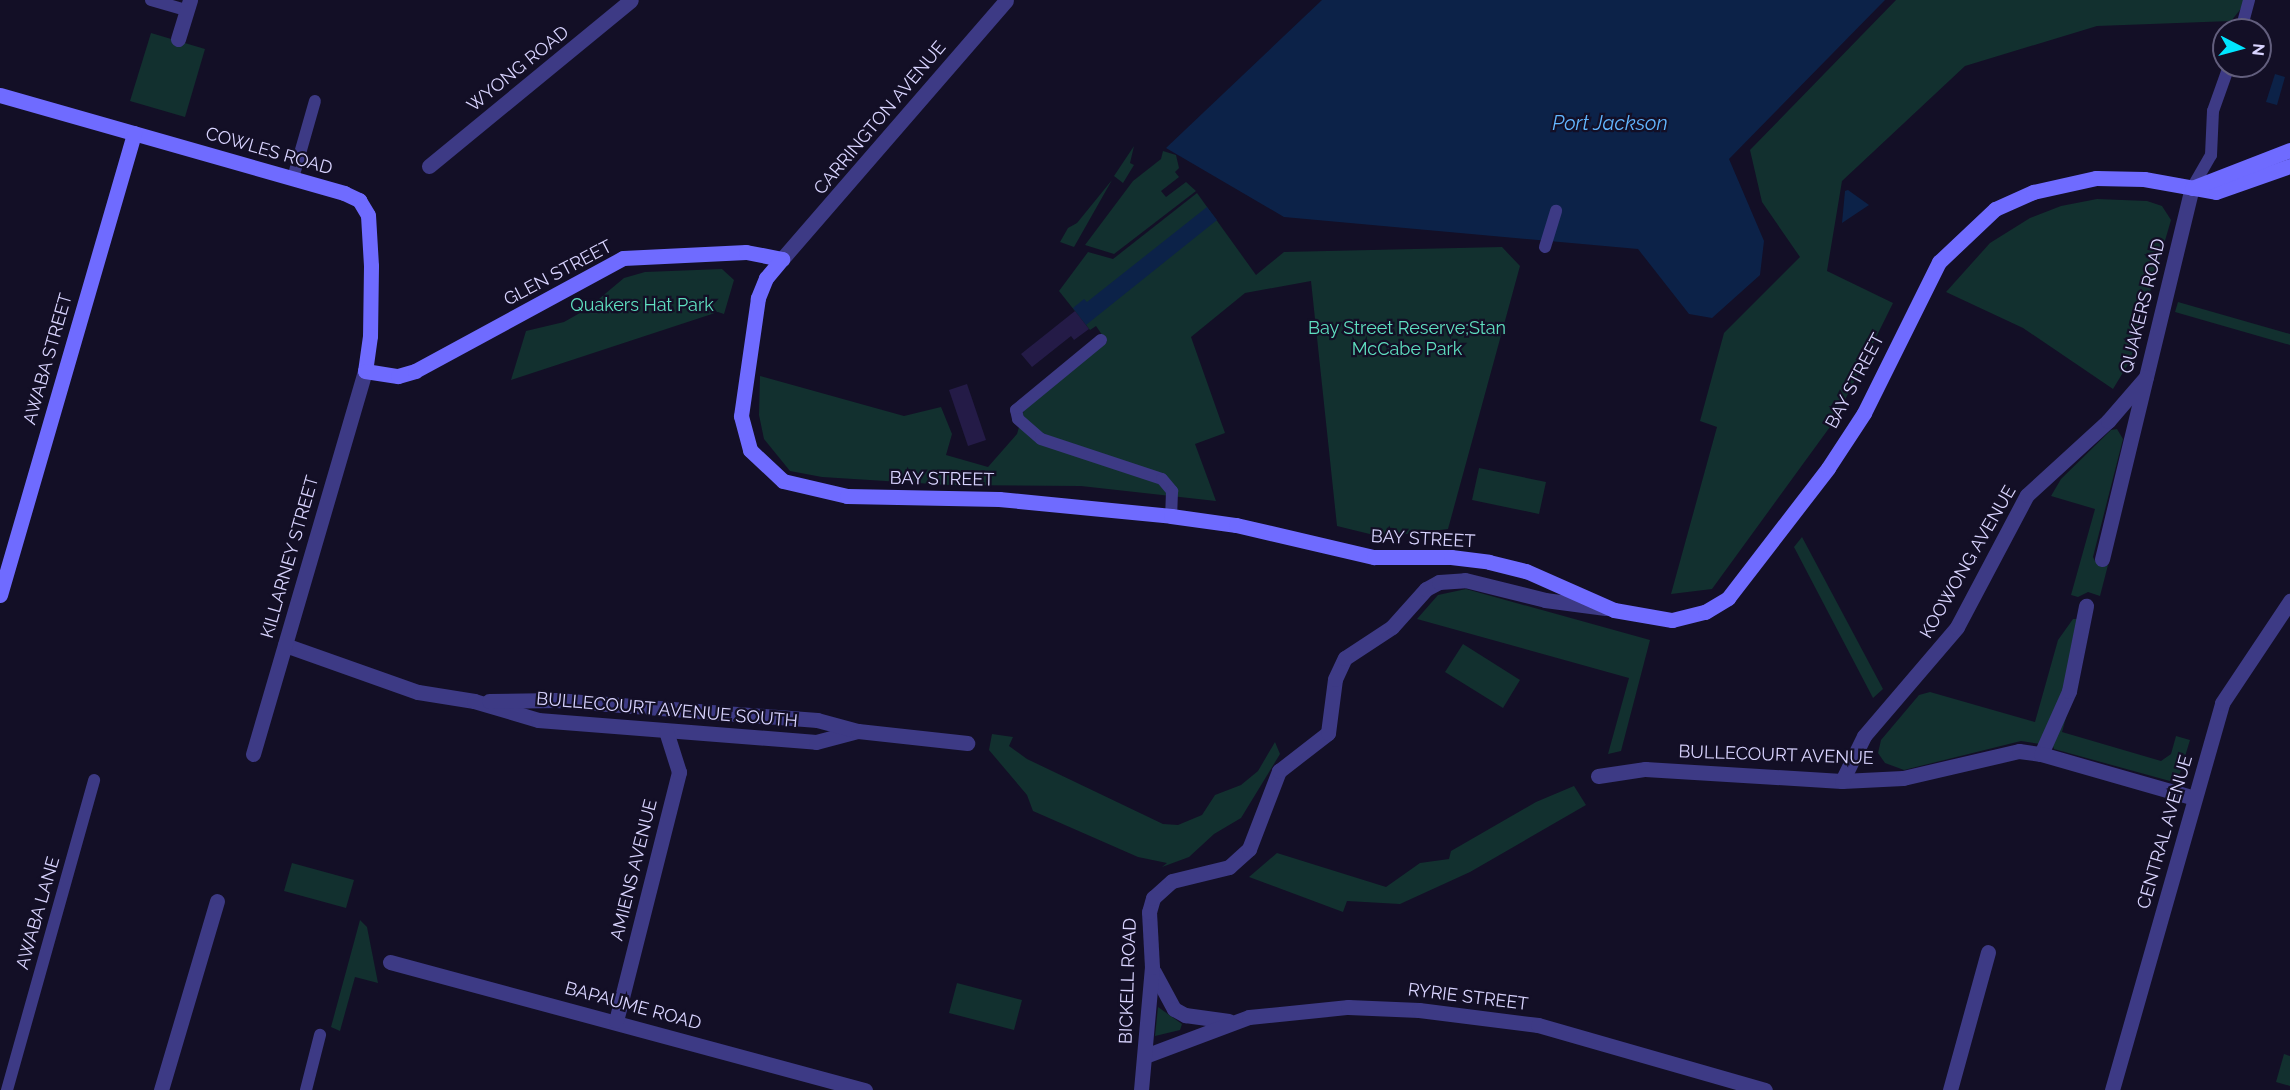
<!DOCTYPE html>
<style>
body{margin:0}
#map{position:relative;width:2290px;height:1090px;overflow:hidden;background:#130f26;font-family:Raleway,sans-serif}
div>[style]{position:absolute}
.green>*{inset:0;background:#12302f}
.water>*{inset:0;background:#0c2248}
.building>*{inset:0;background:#241b47}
.lane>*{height:12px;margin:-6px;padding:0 6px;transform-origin:6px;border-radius:6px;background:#3d3a85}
.street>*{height:15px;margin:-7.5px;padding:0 7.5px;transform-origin:7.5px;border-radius:7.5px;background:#3d3a85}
.secondary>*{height:15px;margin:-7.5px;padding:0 7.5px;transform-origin:7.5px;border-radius:7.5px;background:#6f6bff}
span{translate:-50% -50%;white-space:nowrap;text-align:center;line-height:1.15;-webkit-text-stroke:4.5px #130f26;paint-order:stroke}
.street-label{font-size:18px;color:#d9d4ff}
.park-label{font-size:18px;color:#5fe0c0}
.water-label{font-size:20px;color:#62b6ff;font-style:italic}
.north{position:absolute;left:2212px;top:18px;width:60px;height:60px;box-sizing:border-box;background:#130f26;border:2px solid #625e7d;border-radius:50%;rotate:96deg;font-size:16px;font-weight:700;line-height:24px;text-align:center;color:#d9d4ff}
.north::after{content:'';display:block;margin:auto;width:21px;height:27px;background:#00e5ff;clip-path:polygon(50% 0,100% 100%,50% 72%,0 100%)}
</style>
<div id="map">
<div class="green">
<div style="clip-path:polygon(1896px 0,2248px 0,2231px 21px,2097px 26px,1965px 66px,1842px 181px,1827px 271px,1893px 303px,1835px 420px,1712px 589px,1671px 594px,1717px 427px,1700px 421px,1724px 333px,1800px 257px,1762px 202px,1750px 150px)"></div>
<div style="clip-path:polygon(151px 33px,205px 49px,185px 117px,130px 101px)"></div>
<div style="clip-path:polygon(1134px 146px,1130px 163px,1134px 165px,1123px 183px,1114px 176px)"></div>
<div style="clip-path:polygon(1163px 151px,1176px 155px,1179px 168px,1175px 172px,1179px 177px,1161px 191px,1166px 197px,1186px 182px,1196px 191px,1114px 254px,1085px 245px,1133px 181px,1161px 159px)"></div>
<div style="clip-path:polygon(1112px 180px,1074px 247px,1060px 242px,1068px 228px,1077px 223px)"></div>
<div style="clip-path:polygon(1197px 193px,1256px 275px,1284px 252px,1502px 247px,1520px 266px,1448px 529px,1382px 537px,1337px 526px,1311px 281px,1245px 293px,1191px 337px,1225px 433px,1195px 444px,1216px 501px,1081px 486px,949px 485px,822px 477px,790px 471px,764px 439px,759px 415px,760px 376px,904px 416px,941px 407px,952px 434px,946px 455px,988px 467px,1017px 434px,1024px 410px,1107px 342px,1096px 326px,1090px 330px,1059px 291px,1088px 252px,1113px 259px)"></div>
<div style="clip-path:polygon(2097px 199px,2147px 201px,2162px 206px,2171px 220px,2130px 361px,2113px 389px,2023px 328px,1946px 292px,1990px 243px,2030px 218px,2061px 206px)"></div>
<div style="clip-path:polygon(722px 269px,734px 280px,724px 314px,718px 312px,511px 380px,526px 331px,564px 322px,587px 309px,624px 278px,645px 272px)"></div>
<div style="clip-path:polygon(2178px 302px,2290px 334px,2290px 345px,2175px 312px)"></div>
<div style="clip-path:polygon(2117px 429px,2123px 439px,2093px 557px,2095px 561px,2108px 565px,2100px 596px,2088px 592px,2078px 597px,2071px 595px,2095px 509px,2051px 496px,2061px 479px,2111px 430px)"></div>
<div style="clip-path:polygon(1479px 468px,1546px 482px,1539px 514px,1472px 500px)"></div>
<div style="clip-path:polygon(1802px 537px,1883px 689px,1873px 698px,1794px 547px)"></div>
<div style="clip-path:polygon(1466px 589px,1650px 640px,1621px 751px,1608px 754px,1629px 678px,1417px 619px,1438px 595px)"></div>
<div style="clip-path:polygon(2073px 619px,2079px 619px,2084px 652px,2062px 732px,2161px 761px,2171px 754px,2176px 736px,2190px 740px,2177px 783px,2054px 749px,2051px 740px,2040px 744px,2021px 741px,1904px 770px,1885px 763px,1878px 753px,1881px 740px,1919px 695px,1930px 692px,2035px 722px,2058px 640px)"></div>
<div style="clip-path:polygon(1463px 644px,1520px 680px,1503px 708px,1445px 672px)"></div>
<div style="clip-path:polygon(992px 734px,1013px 737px,1009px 746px,1027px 759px,1163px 824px,1178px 825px,1202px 815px,1215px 795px,1241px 785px,1258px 771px,1275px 742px,1280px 754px,1241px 818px,1214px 834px,1189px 857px,1162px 867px,1167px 863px,1138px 857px,1033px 811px,1027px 795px,989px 750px)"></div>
<div style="clip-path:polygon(1574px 786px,1586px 805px,1470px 872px,1400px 904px,1347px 901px,1343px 912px,1249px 877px,1277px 853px,1386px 887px,1420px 863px,1449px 859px,1451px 851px,1536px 802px)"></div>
<div style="clip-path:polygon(292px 863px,354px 880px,346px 908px,284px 891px)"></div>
<div style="clip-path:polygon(360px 920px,367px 927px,378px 983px,355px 977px,340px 1031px,331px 1027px)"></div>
<div style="clip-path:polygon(957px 983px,1022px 1000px,1014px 1030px,949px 1013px)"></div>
<div style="clip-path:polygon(1158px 1007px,1182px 1024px,1180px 1030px,1155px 1036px)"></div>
<div style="clip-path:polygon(2284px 1054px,2290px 1056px,2290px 1086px,2276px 1082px)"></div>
</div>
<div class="water">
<div style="clip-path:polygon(1322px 0,1885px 0,1729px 159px,1764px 241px,1760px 275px,1712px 318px,1689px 314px,1638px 249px,1284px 217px,1166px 148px)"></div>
<div style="clip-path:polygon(2275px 74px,2285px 77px,2277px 105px,2266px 102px)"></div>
<div style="clip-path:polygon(1848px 190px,1869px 205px,1842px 223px,1845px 191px)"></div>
<div style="clip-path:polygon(1207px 207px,1217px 220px,1086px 325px,1073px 308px,1084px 299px,1087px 302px)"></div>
</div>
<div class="building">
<div style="clip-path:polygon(1075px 311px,1089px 329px,1074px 340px,1071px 336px,1032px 367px,1021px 354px)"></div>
<div style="clip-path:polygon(967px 384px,986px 440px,968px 446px,949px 390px)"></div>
</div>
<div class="lane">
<div style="left:151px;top:0;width:37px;rotate:16deg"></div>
<div style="left:2241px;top:30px;width:31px;rotate:-75deg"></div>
<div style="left:293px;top:178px;width:80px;rotate:-74.1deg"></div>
<div style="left:2192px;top:188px;width:38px;rotate:-60deg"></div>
<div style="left:2211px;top:155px;width:44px;rotate:-87.4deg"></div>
<div style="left:2213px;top:111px;width:48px;rotate:-70.4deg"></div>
<div style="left:1545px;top:247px;width:38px;rotate:-73deg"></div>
<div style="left:1101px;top:340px;width:110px;rotate:140.5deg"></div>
<div style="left:1016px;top:410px;width:9px;rotate:77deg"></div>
<div style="left:1018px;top:419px;width:30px;rotate:41deg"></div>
<div style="left:1041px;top:439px;width:127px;rotate:18.3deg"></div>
<div style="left:1162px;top:479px;width:16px;rotate:50deg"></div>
<div style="left:1172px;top:491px;width:25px;rotate:92deg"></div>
<div style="left:7px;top:1090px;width:322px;rotate:-74.3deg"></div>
<div style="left:306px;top:1090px;width:57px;rotate:-75.7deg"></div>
</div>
<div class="street">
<div style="left:178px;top:39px;width:41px;rotate:-72.9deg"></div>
<div style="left:429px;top:166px;width:261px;rotate:-39.4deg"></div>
<div style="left:782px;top:259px;width:342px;rotate:-49.1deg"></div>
<div style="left:2102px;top:559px;width:382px;rotate:-76.4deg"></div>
<div style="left:285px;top:645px;width:141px;rotate:19.5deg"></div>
<div style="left:418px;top:692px;width:57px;rotate:9.1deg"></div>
<div style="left:474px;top:701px;width:67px;rotate:16.5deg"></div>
<div style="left:538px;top:720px;width:279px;rotate:4.5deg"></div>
<div style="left:816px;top:742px;width:43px;rotate:-14.7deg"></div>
<div style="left:489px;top:701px;width:67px;rotate:-0.9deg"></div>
<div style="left:556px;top:700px;width:262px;rotate:4.4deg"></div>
<div style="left:817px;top:720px;width:42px;rotate:15deg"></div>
<div style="left:858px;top:731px;width:110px;rotate:6.3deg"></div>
<div style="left:253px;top:754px;width:399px;rotate:-73.7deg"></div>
<div style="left:2041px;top:754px;width:69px;rotate:-66deg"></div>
<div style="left:2069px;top:691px;width:87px;rotate:-78.7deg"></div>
<div style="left:1598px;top:776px;width:48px;rotate:-8.5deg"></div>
<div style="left:1645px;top:769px;width:197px;rotate:3.5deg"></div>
<div style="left:1842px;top:781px;width:61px;rotate:-2.8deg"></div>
<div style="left:1903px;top:778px;width:119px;rotate:-13.1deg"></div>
<div style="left:2019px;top:751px;width:22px;rotate:8deg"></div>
<div style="left:2041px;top:754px;width:159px;rotate:16deg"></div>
<div style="left:1842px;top:781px;width:50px;rotate:-63.9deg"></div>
<div style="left:1864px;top:736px;width:143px;rotate:-49.5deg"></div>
<div style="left:1957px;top:627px;width:149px;rotate:-62.1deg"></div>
<div style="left:2027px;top:495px;width:110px;rotate:-42.4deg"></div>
<div style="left:2108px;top:421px;width:58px;rotate:-49.2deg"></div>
<div style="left:390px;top:962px;width:492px;rotate:15.1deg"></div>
<div style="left:1154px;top:972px;width:42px;rotate:61.6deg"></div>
<div style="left:1174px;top:1009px;width:13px;rotate:29deg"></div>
<div style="left:1185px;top:1015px;width:44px;rotate:7.8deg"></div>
<div style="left:616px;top:1021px;width:257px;rotate:-75.8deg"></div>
<div style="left:679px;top:772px;width:43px;rotate:-107.6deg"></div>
<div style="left:1145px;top:1056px;width:111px;rotate:-20.6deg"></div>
<div style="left:1249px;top:1017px;width:100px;rotate:-5.8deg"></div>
<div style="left:1348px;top:1007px;width:71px;rotate:2.4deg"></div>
<div style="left:1419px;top:1010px;width:120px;rotate:7.2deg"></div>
<div style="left:1538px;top:1025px;width:236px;rotate:16deg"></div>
<div style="left:161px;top:1090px;width:197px;rotate:-73.5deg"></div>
<div style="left:1141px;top:1090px;width:123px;rotate:-84.9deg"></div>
<div style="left:1152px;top:967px;width:55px;rotate:-93.1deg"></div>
<div style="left:1149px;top:912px;width:15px;rotate:-74deg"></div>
<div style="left:1153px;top:898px;width:25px;rotate:-42deg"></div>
<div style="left:1172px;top:881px;width:59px;rotate:-13.8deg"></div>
<div style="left:1229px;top:867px;width:27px;rotate:-42deg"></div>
<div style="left:1249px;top:849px;width:84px;rotate:-69deg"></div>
<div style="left:1279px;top:771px;width:62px;rotate:-37.8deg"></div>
<div style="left:1328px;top:733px;width:54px;rotate:-82.6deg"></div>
<div style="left:1335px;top:679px;width:23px;rotate:-65deg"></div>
<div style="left:1345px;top:658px;width:56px;rotate:-33.4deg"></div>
<div style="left:1392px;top:627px;width:51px;rotate:-48.2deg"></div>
<div style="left:1426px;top:589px;width:15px;rotate:-28deg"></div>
<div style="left:1439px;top:582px;width:26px;rotate:-4deg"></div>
<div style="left:1465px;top:580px;width:82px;rotate:14deg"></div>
<div style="left:1545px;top:600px;width:61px;rotate:7.6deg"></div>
<div style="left:1950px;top:1090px;width:143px;rotate:-74.6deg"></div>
<div style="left:2112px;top:1090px;width:402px;rotate:-74.1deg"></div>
<div style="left:2222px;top:703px;width:123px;rotate:-56.3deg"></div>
</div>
<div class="secondary">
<div style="left:0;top:95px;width:358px;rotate:15.9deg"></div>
<div style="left:344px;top:193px;width:17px;rotate:25deg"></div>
<div style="left:359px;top:200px;width:17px;rotate:59deg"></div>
<div style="left:368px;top:215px;width:51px;rotate:86.6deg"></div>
<div style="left:371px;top:266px;width:70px;rotate:90.8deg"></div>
<div style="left:370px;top:336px;width:35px;rotate:98deg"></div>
<div style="left:365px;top:371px;width:33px;rotate:9deg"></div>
<div style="left:398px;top:376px;width:18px;rotate:-16deg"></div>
<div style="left:415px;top:371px;width:237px;rotate:-28.5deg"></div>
<div style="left:623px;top:258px;width:123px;rotate:-2.8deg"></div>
<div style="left:746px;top:252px;width:37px;rotate:11deg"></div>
<div style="left:782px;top:259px;width:25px;rotate:130deg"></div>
<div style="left:766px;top:278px;width:22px;rotate:112deg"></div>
<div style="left:758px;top:298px;width:119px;rotate:98.2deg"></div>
<div style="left:741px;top:416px;width:35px;rotate:75deg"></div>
<div style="left:750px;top:450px;width:45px;rotate:43.2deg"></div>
<div style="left:783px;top:481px;width:66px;rotate:13.2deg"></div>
<div style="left:847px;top:496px;width:152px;rotate:1.1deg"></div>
<div style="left:999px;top:499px;width:173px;rotate:5.6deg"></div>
<div style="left:1171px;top:516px;width:66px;rotate:7.9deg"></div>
<div style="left:1236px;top:525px;width:142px;rotate:13.1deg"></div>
<div style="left:1374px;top:557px;width:77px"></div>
<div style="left:1451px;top:557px;width:38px;rotate:7deg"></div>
<div style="left:1489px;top:562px;width:38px;rotate:14deg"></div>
<div style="left:1526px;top:571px;width:96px;rotate:23.9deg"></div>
<div style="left:1614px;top:610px;width:59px;rotate:9.8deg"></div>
<div style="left:1672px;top:620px;width:34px;rotate:-14deg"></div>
<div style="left:1705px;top:612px;width:27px;rotate:-31deg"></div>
<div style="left:1728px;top:598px;width:164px;rotate:-52.4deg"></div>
<div style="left:1828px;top:468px;width:66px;rotate:-56.8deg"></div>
<div style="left:1864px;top:413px;width:169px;rotate:-63.6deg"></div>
<div style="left:1939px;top:262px;width:77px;rotate:-43.4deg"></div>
<div style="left:1995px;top:209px;width:42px;rotate:-24.1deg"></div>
<div style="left:2033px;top:192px;width:65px;rotate:-12.5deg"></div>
<div style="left:2096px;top:178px;width:48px;rotate:1.2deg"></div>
<div style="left:2144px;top:179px;width:73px;rotate:10.2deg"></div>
<div style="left:2216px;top:192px;width:78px;rotate:-19.4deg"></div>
<div style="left:2192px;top:188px;width:105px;rotate:-21.2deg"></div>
<div style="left:0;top:595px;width:481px;rotate:-73.8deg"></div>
</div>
<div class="street-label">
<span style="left:518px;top:69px;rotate:-39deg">WYONG ROAD</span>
<span style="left:880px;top:118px;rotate:-50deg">CARRINGTON AVENUE</span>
<span style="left:269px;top:151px;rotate:16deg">COWLES ROAD</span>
<span style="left:558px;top:273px;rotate:-28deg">GLEN STREET</span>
<span style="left:2143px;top:306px;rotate:-76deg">QUAKERS ROAD</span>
<span style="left:48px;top:359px;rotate:-74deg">AWABA STREET</span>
<span style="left:1855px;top:381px;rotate:-62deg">BAY STREET</span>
<span style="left:942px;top:479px;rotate:1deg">BAY STREET</span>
<span style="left:1423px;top:539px;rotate:3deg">BAY STREET</span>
<span style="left:290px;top:557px;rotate:-74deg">KILLARNEY STREET</span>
<span style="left:1968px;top:562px;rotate:-60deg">KOOWONG AVENUE</span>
<span style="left:667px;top:710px;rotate:5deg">BULLECOURT AVENUE SOUTH</span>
<span style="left:1776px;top:755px;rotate:2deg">BULLECOURT AVENUE</span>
<span style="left:2165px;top:832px;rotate:-74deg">CENTRAL AVENUE</span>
<span style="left:634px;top:870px;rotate:-76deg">AMIENS AVENUE</span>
<span style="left:38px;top:913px;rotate:-74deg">AWABA LANE</span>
<span style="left:1128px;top:981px;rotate:-88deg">BICKELL ROAD</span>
<span style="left:1468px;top:997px;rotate:7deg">RYRIE STREET</span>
<span style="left:633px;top:1006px;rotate:15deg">BAPAUME ROAD</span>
</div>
<div class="park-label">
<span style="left:642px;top:305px">Quakers Hat Park</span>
<span style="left:1407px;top:339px">Bay Street Reserve;Stan<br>McCabe Park</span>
</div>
<div class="water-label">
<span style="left:1610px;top:123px">Port Jackson</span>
</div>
<div class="north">N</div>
</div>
